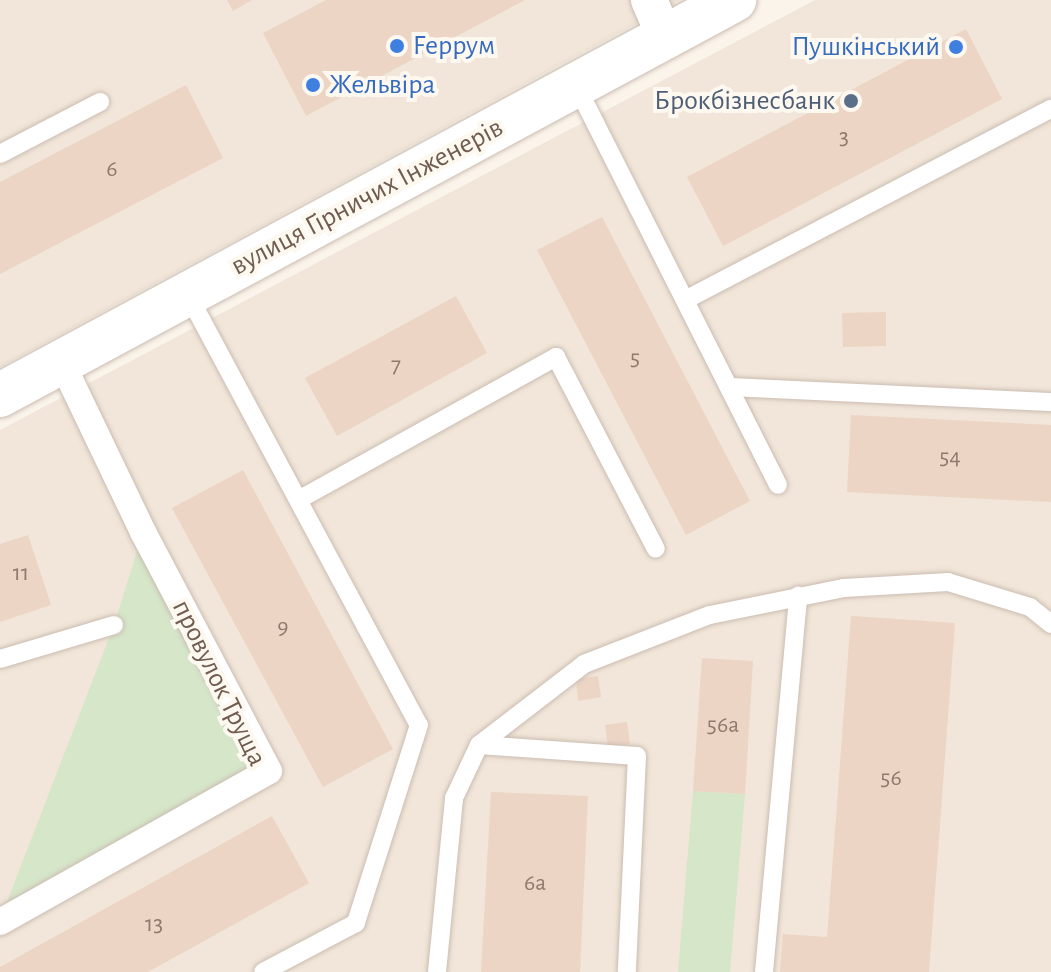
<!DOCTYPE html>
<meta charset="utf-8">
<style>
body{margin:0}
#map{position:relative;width:1051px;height:972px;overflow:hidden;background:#faf4ea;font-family:"Alegreya Sans",sans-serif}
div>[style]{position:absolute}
.residential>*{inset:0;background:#f1e6d9}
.green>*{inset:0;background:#d5e6c9}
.building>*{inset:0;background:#ecd5c5}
.roads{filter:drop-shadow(0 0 2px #cbbcb1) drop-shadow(0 0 2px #cbbcb1)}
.service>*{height:18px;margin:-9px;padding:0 9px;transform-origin:9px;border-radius:9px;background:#fff}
.pedestrian>*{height:26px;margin:-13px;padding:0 13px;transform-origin:13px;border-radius:13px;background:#fff}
.minor>*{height:36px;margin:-18px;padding:0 18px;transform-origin:18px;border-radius:18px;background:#fff}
.tertiary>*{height:44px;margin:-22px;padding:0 22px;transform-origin:22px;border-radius:22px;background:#fff}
.dots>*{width:22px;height:22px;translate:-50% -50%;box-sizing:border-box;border:4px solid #fdf8f0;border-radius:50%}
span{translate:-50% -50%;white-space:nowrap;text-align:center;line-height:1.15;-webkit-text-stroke:8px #fdf8f0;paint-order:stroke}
.number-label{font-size:24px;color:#907a6d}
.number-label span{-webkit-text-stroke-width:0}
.shop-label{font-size:28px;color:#366cbe}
.left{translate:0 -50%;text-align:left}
.right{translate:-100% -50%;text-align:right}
.service-label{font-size:28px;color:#4e5e75}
.street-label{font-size:28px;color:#715c50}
</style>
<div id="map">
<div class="residential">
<div style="clip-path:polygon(0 0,680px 0,0 367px)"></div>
<div style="clip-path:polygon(815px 0,1051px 0,1051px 972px,0 972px,0 430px)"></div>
</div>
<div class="green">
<div style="clip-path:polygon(143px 532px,269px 771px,0 920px,114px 625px)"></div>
<div style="clip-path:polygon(693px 791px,745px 794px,730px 972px,678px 972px)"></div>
</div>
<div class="building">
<div style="clip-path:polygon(227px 0,252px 0,233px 11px)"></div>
<div style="clip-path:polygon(326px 0,525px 0,306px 116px,263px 33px)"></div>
<div style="clip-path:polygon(966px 29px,1002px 99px,723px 246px,687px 177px)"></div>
<div style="clip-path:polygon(186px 85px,223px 158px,0 274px,0 182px)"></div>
<div style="clip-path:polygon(602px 217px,750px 501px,686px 535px,537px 250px)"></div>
<div style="clip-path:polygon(456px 296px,487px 353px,337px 436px,305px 378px)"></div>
<div style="clip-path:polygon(886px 312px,886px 346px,843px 347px,842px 313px)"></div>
<div style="clip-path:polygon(851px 415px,1051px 425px,1051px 502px,847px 492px)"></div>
<div style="clip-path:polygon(243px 470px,393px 749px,323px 787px,172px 508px)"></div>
<div style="clip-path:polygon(28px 535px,51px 605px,0 622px,0 544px)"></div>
<div style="clip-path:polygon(851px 616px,955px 623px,929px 972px,780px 972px,783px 934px,827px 937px)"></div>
<div style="clip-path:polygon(702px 658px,753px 661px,745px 794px,693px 791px)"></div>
<div style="clip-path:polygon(598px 676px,601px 697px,578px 701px,576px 679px)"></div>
<div style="clip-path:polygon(627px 722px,630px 744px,608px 747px,605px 725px)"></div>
<div style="clip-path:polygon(491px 792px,588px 796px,580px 972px,481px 972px)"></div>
<div style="clip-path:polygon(272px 816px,309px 883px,148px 972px,0 972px,0 967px)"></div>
</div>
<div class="roads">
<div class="service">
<div style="left:576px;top:85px;width:448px;rotate:63.2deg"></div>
<div style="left:0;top:154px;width:113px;rotate:-27.5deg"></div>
<div style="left:187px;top:293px;width:490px;rotate:61.8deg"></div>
<div style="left:419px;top:725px;width:208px;rotate:107.7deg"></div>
<div style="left:356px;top:923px;width:105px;rotate:152.2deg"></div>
<div style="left:685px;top:300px;width:413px;rotate:-27.6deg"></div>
<div style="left:729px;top:387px;width:322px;rotate:2.7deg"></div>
<div style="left:300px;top:499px;width:293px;rotate:-29deg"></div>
<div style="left:556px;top:357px;width:216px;rotate:62.5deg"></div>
<div style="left:0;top:659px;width:119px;rotate:-16.6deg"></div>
<div style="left:479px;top:745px;width:158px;rotate:4deg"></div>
<div style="left:637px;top:756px;width:216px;rotate:92.7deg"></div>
<div style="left:437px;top:972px;width:175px;rotate:-84.4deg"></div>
<div style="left:454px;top:798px;width:59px;rotate:-64.7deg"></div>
<div style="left:479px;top:745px;width:133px;rotate:-37.6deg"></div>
<div style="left:584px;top:664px;width:135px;rotate:-21.3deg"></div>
<div style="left:710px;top:615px;width:137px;rotate:-11.4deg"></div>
<div style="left:844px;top:588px;width:104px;rotate:-3.3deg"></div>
<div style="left:948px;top:582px;width:86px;rotate:17deg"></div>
<div style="left:1030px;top:607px;width:27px;rotate:39deg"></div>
<div style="left:764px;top:972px;width:378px;rotate:-84.8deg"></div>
</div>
<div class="pedestrian">
<div style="left:0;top:922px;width:308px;rotate:-29.3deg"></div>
<div style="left:269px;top:771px;width:270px;rotate:-117.8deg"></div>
<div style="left:143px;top:532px;width:187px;rotate:-115.6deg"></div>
</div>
<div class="minor">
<div style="left:649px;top:0;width:40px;rotate:66.6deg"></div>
</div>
<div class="tertiary">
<div style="left:0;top:395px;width:834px;rotate:-28.29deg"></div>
</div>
</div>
<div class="dots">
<div style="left:397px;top:46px;background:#3f7fe0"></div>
<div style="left:956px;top:47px;background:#3f7fe0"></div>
<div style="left:313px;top:85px;background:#3f7fe0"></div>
<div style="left:851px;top:101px;background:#5c6f8a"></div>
</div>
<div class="number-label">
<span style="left:844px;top:138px">3</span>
<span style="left:112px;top:170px">6</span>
<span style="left:635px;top:359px">5</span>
<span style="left:396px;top:366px">7</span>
<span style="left:950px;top:458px">54</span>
<span style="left:21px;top:574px">11</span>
<span style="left:283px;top:628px">9</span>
<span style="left:723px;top:726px">56а</span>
<span style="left:891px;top:779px">56</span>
<span style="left:535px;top:884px">6а</span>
<span style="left:154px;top:925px">13</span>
</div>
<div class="shop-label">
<span class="left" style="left:413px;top:46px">Fеррум</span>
<span class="right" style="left:940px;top:47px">Пушкінський</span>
<span class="left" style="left:329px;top:85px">Жельвіра</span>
</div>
<div class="service-label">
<span class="right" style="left:835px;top:101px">Брокбізнесбанк</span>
</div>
<div class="street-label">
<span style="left:367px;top:197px;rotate:-28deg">вулиця Гірничих Інженерів</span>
<span style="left:219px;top:683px;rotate:64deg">провулок Труща</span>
</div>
</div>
